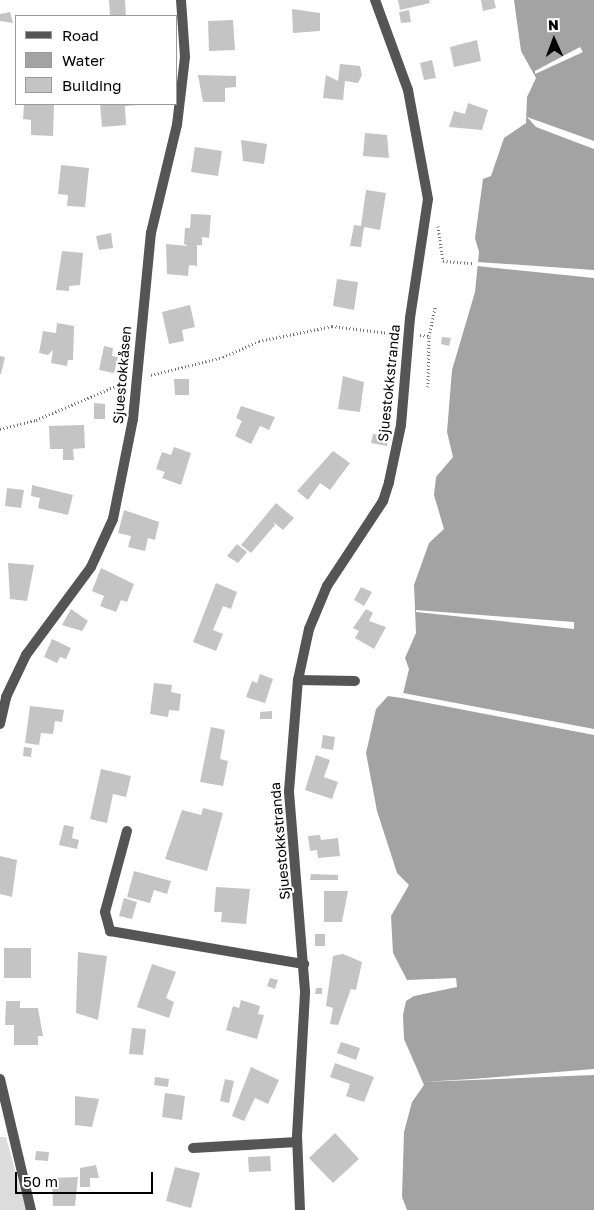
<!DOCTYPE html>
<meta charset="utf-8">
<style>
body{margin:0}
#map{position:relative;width:594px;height:1210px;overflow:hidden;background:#fff;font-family:"Golos Text",sans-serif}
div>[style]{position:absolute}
.green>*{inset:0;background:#dcdcdc}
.water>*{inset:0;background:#a3a3a3}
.pier>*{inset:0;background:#fff}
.building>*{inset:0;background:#c4c4c4}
.path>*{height:3px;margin-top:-1.5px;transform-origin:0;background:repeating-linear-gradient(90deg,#777 0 1px,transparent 0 3.5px)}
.lane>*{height:10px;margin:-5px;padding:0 5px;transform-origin:5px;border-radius:5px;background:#555}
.street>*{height:10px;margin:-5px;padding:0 5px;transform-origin:5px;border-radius:5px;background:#555}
span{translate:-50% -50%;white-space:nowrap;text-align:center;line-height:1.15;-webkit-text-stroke:4px #fff;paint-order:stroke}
.street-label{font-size:14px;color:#000}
.legend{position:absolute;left:15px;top:15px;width:162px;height:90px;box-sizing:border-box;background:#fff;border:1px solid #999;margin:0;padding:6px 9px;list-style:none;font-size:15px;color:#000}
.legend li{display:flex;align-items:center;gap:10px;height:25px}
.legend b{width:25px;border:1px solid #999}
.north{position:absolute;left:529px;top:15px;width:50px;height:50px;-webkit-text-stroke:4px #fff;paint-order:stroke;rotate:358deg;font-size:14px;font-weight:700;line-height:20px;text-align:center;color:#000}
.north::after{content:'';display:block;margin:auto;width:18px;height:22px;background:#000;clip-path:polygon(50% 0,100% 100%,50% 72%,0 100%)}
.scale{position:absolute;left:15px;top:1172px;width:138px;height:22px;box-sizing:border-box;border:2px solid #000;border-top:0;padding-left:6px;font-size:15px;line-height:18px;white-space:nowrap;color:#000;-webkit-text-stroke:4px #fff;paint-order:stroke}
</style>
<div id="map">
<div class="green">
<div style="clip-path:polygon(0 1137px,6px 1137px,26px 1210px,0 1210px)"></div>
</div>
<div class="water">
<div style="clip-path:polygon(514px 0,594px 0,594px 1210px,407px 1210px,402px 1197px,404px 1132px,412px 1102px,424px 1085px,404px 1039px,403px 1015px,406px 1001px,414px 996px,457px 987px,456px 978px,407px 980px,393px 953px,391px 916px,409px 885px,397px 873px,377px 811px,366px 753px,376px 709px,388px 696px,402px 698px,409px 669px,405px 658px,416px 633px,414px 585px,429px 543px,444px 529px,434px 495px,436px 477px,453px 457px,447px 432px,452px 370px,475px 292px,479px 252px,475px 238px,483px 179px,491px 176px,504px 138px,526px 123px,527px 97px,536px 78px,521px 51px)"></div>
</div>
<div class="pier">
<div style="clip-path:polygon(580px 47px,583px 52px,535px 74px,535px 71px)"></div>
<div style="clip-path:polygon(527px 117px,594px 141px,594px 149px,536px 127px)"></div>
<div style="clip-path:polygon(477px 262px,594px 270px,594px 278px,477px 266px)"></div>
<div style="clip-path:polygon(416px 610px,574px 622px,574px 629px,416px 612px)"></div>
<div style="clip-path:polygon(403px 693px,594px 729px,594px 735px,402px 698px)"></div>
<div style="clip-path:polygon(594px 1069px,594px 1075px,423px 1082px,472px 1079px)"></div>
</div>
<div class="building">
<div style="clip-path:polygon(109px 0,125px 0,126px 16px,110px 16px)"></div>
<div style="clip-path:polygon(398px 0,429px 0,430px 3px,400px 10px)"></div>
<div style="clip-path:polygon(481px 0,494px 0,496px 8px,483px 11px)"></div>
<div style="clip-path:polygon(292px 9px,320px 13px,320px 31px,293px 33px)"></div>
<div style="clip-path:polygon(409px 10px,411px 22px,401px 23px,399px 12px)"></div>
<div style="clip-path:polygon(10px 12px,13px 23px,0 21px,0 14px)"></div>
<div style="clip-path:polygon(233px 20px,235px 50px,209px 51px,208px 21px)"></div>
<div style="clip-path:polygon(477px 40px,481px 61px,454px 67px,450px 47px)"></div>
<div style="clip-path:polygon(432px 60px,436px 78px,424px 80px,420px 63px)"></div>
<div style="clip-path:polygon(340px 64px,360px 66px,362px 75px,358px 83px,345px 81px,343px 100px,323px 98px,326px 75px,338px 81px)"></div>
<div style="clip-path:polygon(198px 75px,236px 76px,236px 87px,225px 88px,225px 102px,203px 102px)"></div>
<div style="clip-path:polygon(468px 103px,488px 110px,482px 130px,449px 127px,454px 111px,465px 114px)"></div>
<div style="clip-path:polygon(24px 104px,54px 104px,53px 136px,31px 135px,31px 120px,23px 119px)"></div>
<div style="clip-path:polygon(100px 104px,138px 104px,138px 105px,125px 106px,126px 125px,102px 127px)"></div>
<div style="clip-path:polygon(365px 133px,387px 135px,389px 158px,363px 156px)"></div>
<div style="clip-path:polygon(241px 140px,267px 144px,264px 164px,243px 161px)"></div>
<div style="clip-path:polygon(195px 147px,222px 151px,218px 176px,191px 172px)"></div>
<div style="clip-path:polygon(61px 165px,89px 168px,85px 207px,67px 206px,68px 195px,58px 194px)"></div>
<div style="clip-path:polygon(366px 190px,386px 193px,380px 230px,364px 227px,361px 247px,350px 246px,354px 225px,361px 226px)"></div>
<div style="clip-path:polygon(191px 214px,211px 215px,209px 238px,202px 237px,202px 245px,197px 245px,197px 266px,189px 265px,188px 276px,167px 274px,166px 244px,188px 246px,184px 244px,185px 228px,190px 228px)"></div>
<div style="clip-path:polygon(111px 233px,113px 248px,99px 250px,96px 236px)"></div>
<div style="clip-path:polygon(62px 251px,83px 253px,80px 285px,69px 286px,69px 291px,56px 290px)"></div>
<div style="clip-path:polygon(337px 279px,358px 282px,354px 310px,333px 306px)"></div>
<div style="clip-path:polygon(190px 305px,195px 327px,182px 330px,184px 341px,169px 344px,162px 312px)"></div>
<div style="clip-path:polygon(57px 323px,74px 326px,73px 360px,68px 360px,67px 366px,51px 363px,53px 350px,48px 355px,39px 353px,43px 331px,56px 333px)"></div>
<div style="clip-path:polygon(442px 337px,451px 338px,449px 346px,441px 344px)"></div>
<div style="clip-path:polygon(104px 346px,113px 348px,112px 356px,118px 357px,114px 373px,99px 370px)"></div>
<div style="clip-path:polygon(0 356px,5px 357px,1px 374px,0 374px)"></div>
<div style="clip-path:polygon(343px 376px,364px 382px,360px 412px,338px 409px)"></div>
<div style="clip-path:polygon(174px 379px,189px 379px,189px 395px,175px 395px)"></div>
<div style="clip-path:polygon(94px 403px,105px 404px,105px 419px,94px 419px)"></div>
<div style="clip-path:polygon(241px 406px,275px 417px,269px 430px,260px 426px,251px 444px,235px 436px,242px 421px,236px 418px)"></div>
<div style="clip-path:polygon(84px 425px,85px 448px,73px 449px,74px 460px,63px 460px,63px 449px,50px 449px,49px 426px)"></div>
<div style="clip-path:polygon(373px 434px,388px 437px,387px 446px,371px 443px)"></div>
<div style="clip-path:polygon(174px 447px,191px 453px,181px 485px,162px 478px,165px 472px,156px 469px,162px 452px,171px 455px)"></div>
<div style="clip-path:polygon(333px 451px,350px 463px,330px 490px,320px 483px,308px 500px,297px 491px)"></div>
<div style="clip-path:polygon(32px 485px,73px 495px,68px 515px,38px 508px,40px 498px,31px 496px)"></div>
<div style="clip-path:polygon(7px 488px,24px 490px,21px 508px,5px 506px)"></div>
<div style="clip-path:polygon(276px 503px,294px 518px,283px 530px,273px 522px,275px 525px,251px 553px,241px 545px)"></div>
<div style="clip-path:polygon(124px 510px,159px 522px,155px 540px,148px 538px,145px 551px,128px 547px,131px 536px,118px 533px)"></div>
<div style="clip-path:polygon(237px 544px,247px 552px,238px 563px,227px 556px)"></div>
<div style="clip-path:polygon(8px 563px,34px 565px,27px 601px,10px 599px)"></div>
<div style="clip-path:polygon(101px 568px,134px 584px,127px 602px,121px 600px,116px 612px,100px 606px,104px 596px,92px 591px)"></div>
<div style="clip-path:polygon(216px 583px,237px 592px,231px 609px,223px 606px,213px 630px,223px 634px,216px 651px,193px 642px)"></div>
<div style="clip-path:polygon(361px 587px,372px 592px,364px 606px,354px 600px)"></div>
<div style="clip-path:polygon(71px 609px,88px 621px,82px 631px,62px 625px)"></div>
<div style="clip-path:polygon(366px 609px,373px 613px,369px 621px,386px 627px,374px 649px,355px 638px,359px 631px,353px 628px)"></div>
<div style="clip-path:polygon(52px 639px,71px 648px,66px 659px,60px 657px,57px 663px,44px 657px)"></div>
<div style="clip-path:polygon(260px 674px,273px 679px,265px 703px,246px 697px,252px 681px,257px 683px)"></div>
<div style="clip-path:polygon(154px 683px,172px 685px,171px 692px,181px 694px,179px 711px,169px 710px,168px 717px,150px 714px)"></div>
<div style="clip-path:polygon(30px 706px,64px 710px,62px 722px,55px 721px,53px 734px,41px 733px,39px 745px,25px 743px)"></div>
<div style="clip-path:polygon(272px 711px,272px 719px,260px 719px,260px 712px)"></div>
<div style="clip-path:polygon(211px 727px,225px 730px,220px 759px,228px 761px,223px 786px,200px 782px)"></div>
<div style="clip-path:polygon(323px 735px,335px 737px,333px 750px,321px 748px)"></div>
<div style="clip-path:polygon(24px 747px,32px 748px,31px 757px,23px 756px)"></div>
<div style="clip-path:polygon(316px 755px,330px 760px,324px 777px,338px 782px,332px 799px,305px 790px)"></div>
<div style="clip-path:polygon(101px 769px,131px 776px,126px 797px,113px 794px,107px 823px,90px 819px)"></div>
<div style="clip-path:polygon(203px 808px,223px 813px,207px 871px,165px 859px,182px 810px,201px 815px)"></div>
<div style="clip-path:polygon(64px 825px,74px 827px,72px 838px,79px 840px,77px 849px,59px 845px)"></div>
<div style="clip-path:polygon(320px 835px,321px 840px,338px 838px,340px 856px,318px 858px,317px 850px,310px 851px,308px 836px)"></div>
<div style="clip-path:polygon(0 856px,17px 860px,12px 897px,0 894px)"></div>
<div style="clip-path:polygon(134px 871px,171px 881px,167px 894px,154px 890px,150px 903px,127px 897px)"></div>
<div style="clip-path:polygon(311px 874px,338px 875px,338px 880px,310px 880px)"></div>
<div style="clip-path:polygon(216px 887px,250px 889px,246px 924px,221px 922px,222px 912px,214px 912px)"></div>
<div style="clip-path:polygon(324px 891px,348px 891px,342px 922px,324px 922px)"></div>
<div style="clip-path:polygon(124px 898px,137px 902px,132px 919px,119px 916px)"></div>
<div style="clip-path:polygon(315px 934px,325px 934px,325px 946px,315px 946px)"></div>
<div style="clip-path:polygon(4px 948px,31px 948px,31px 978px,4px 978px)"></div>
<div style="clip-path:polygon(78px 952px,107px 956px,98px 1020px,76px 1013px)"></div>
<div style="clip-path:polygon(343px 954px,362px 962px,356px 990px,351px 989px,338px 1025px,330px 1024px,333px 1008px,326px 1006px,333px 956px)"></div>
<div style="clip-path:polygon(152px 964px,176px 972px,166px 998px,174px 1002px,169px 1018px,137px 1007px)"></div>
<div style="clip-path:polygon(270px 978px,278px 980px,275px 989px,267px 986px)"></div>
<div style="clip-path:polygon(316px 988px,322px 988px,322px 994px,315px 994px)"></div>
<div style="clip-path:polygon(241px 1000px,260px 1006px,258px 1014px,264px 1015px,257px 1039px,226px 1030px,233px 1006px,239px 1008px)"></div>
<div style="clip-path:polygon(6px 1001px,20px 1001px,20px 1008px,38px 1008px,43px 1036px,38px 1036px,38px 1045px,14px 1045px,14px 1025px,5px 1025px)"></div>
<div style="clip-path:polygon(132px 1028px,146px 1029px,143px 1055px,129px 1054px)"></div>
<div style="clip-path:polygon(341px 1042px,360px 1048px,356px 1060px,337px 1053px)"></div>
<div style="clip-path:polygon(335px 1063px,374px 1077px,364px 1102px,346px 1096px,350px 1084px,330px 1077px)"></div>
<div style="clip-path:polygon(251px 1067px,279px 1080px,268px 1104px,255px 1098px,244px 1121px,232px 1116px)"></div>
<div style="clip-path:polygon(155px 1077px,169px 1079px,168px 1087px,154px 1085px)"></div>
<div style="clip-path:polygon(225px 1079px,234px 1081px,229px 1103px,220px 1101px)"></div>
<div style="clip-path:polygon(165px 1093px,185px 1096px,182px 1120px,162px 1117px)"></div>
<div style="clip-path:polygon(75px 1096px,99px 1099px,92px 1127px,75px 1125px)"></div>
<div style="clip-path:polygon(335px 1133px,359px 1159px,333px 1183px,309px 1158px)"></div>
<div style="clip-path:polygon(36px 1151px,49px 1152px,48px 1161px,35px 1160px)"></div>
<div style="clip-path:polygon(270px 1156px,271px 1171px,249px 1172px,248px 1157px)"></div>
<div style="clip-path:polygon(96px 1165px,99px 1178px,90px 1178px,90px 1187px,80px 1187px,80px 1168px)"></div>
<div style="clip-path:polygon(175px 1167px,200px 1173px,191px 1208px,166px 1201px)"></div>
<div style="clip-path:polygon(78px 1177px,75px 1206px,53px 1206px,52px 1178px)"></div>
</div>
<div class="path">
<div style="left:438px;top:226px;width:35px;rotate:82deg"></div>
<div style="left:443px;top:261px;width:31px;rotate:4deg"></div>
<div style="left:420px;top:335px;width:9px;rotate:6deg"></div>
<div style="left:429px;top:336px;width:30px;rotate:-78deg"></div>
<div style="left:151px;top:375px;width:74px;rotate:-14deg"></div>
<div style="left:223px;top:357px;width:39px;rotate:-24deg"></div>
<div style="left:259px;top:341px;width:75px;rotate:-11.6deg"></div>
<div style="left:332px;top:326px;width:65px;rotate:7deg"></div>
<div style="left:428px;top:387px;width:51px;rotate:-88.9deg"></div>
<div style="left:0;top:429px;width:37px;rotate:-14deg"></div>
<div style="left:36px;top:420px;width:95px;rotate:-23deg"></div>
</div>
<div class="lane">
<div style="left:298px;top:680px;width:57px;rotate:1deg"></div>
<div style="left:193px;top:1148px;width:104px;rotate:-3.3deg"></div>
</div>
<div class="street">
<div style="left:0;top:724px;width:28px;rotate:-77deg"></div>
<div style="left:6px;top:697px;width:47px;rotate:-64.5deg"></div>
<div style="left:26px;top:655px;width:109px;rotate:-53.5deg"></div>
<div style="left:91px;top:567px;width:53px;rotate:-65.4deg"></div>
<div style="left:113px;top:519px;width:102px;rotate:-78.7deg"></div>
<div style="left:133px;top:419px;width:187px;rotate:-84.5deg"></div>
<div style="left:151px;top:233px;width:111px;rotate:-76.5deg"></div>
<div style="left:177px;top:125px;width:68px;rotate:-83.3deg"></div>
<div style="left:185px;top:57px;width:57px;rotate:-94deg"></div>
<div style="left:127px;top:831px;width:84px;rotate:105.2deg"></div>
<div style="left:105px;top:912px;width:20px;rotate:75deg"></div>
<div style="left:110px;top:931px;width:197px;rotate:9.7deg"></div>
<div style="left:0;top:1079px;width:135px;rotate:76.7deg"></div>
<div style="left:300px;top:1210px;width:74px;rotate:-92.3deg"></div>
<div style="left:297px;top:1136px;width:145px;rotate:-86.8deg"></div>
<div style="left:305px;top:991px;width:201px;rotate:-94.6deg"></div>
<div style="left:289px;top:791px;width:111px;rotate:-85.4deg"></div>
<div style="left:298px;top:680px;width:52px;rotate:-77.8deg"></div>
<div style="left:309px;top:629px;width:47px;rotate:-67.3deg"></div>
<div style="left:327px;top:586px;width:102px;rotate:-56.6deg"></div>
<div style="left:383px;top:501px;width:20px;rotate:-72deg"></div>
<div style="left:389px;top:482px;width:58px;rotate:-78.1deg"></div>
<div style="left:401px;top:425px;width:107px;rotate:-85.2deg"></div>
<div style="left:410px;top:318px;width:120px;rotate:-81.4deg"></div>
<div style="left:428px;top:199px;width:111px;rotate:-100.4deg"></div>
<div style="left:408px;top:90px;width:96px;rotate:-110.1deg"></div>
</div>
<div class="street-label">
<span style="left:122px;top:375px;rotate:-85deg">Sjuestokkåsen</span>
<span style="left:389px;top:383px;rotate:-84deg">Sjuestokkstranda</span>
<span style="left:280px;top:841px;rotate:-95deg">Sjuestokkstranda</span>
</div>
<ul class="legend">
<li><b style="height:6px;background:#555"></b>Road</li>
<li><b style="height:14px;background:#a3a3a3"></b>Water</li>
<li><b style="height:14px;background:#c4c4c4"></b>Building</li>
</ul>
<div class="north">N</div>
<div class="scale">50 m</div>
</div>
